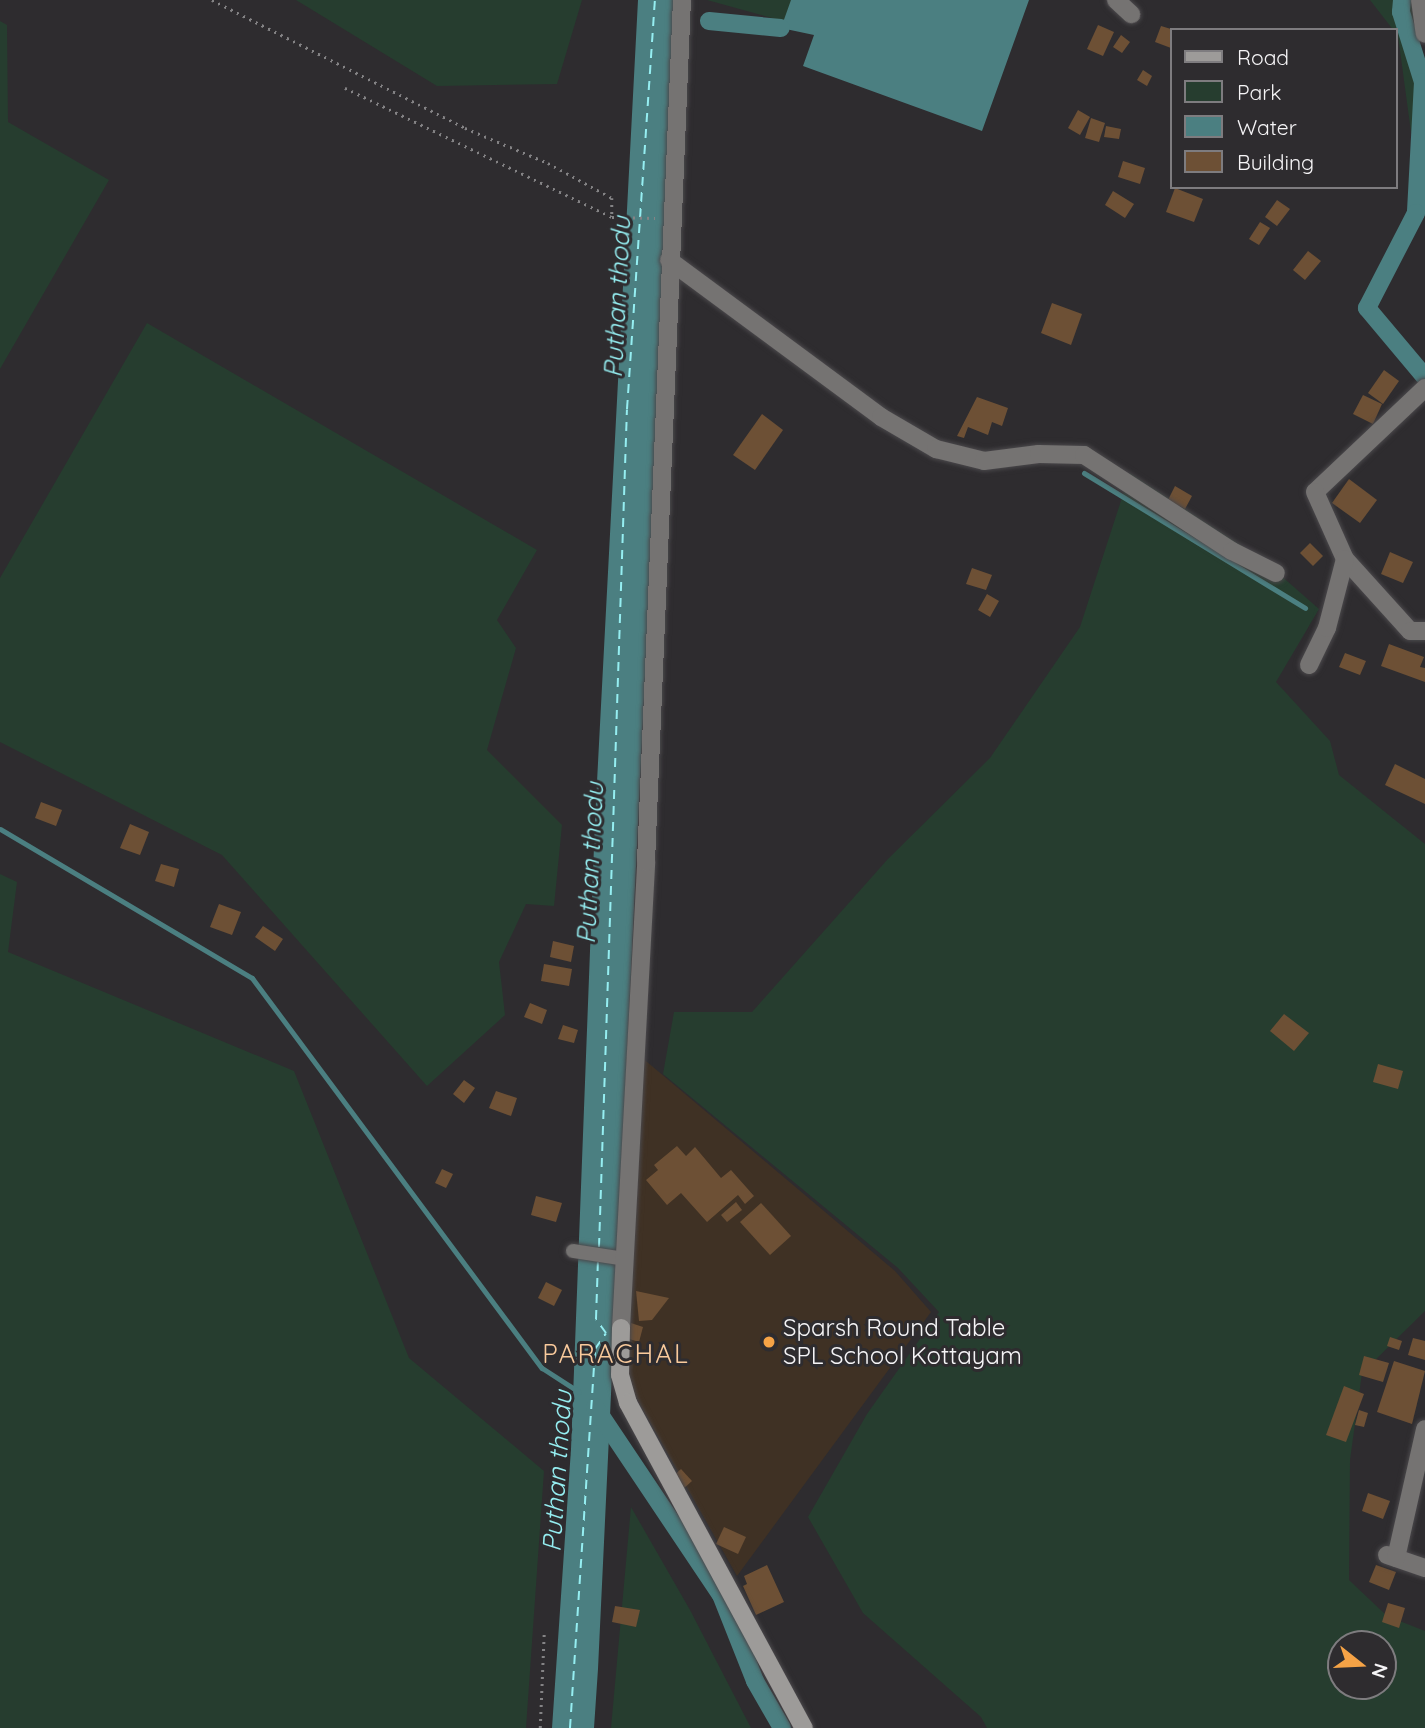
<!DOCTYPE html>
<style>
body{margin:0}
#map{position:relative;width:1425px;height:1728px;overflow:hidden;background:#2e2c2f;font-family:Quicksand,sans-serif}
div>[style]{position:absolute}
.education>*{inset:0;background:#3f3124}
.green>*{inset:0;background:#263d2f}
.water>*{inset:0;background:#4b7f81}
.stream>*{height:5px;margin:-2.5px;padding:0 2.5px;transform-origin:2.5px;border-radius:2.5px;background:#4b7f81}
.canal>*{height:18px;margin:-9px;padding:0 9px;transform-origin:9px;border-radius:9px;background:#4b7f81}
.ferry>*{height:2px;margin-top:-1px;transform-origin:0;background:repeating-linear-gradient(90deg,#95eef1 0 9px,transparent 0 16px)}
.building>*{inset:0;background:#6d5035}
.path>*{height:2.5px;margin-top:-1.25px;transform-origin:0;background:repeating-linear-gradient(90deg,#848385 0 2px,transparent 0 7px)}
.roads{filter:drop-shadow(0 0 2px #4a484b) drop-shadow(0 0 2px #4a484b)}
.pedestrian>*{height:14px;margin:-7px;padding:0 7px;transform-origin:7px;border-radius:7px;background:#757372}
.minor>*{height:18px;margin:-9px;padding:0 9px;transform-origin:9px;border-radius:9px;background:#757372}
.tertiary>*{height:18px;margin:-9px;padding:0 9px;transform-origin:9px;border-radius:9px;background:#757372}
.secondary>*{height:18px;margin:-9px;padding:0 9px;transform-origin:9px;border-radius:9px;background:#9d9b99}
.dots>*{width:19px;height:19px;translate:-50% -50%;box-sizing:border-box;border:4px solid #2e2c2f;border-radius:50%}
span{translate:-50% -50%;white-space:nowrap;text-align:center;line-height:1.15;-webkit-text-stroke:6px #2e2c2f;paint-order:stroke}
.poi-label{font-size:24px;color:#f5f4f6}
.left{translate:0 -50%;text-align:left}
.water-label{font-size:26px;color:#95eef1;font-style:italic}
.neighbourhood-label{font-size:26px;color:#f9ca9c;letter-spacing:2px}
.legend{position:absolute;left:1170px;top:28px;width:228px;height:161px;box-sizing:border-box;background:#2e2c2f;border:2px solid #7e7c7f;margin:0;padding:9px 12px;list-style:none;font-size:21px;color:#f5f4f6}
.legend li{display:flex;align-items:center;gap:14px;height:35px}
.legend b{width:35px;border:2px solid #7e7c7f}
.north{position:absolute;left:1327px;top:1630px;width:70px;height:70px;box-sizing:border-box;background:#2e2c2f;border:2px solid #7e7c7f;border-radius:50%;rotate:108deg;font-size:19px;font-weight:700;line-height:28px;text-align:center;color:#f5f4f6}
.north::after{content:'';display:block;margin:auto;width:24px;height:32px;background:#f5a346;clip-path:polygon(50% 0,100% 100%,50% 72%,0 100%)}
</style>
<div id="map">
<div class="education">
<div style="clip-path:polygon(640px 1056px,895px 1271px,931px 1312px,737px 1576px,634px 1394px,627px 1373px)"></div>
</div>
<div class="green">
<div style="clip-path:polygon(296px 0,582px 0,557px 84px,437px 86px)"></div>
<div style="clip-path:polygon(707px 0,886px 0,869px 45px)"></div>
<div style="clip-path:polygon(1370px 0,1415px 0,1414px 25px,1425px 69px,1425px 138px,1411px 132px,1398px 36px)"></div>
<div style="clip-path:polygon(0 21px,7px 25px,8px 122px,109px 180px,0 369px)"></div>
<div style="clip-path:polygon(147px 323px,537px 550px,497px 620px,516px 648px,487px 750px,562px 825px,554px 906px,526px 904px,499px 962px,505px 1015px,427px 1086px,222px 855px,0 742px,0 578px)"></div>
<div style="clip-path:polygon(evenodd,1130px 473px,1262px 559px,1319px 609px,1276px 682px,1330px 741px,1339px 775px,1425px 844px,1425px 1311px,1362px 1373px,1350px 1460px,1349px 1580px,1387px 1616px,1425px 1631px,1425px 1728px,987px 1728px,981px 1717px,863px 1613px,808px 1517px,867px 1414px,939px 1312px,898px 1268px,663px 1074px,674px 1012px,752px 1012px,887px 860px,990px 758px,1080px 627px,1130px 473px,1341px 1644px,1383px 1644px,1383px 1686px,1341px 1686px,1341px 1644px)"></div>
<div style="clip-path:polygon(0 874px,17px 882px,8px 952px,294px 1071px,409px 1358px,544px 1471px,526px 1728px,0 1728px)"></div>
<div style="clip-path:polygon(631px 1507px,690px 1610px,751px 1728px,611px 1728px)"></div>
</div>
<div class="water">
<div style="clip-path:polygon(638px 0,677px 0,598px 1669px,594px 1728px,552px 1728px,571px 1449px,595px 820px)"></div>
<div style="clip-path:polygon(791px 0,1029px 0,982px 131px,803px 66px,814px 35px,781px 28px)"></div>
</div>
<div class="stream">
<div style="left:1084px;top:473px;width:259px;rotate:31.4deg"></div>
<div style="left:0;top:829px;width:293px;rotate:30.6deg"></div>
<div style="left:252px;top:978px;width:486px;rotate:53.4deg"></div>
<div style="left:542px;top:1368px;width:44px;rotate:33deg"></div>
</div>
<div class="canal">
<div style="left:1402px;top:0;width:12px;rotate:95deg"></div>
<div style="left:1401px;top:12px;width:73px;rotate:72.6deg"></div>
<div style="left:1423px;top:82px;width:131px;rotate:93.1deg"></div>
<div style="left:1416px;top:213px;width:107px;rotate:117.3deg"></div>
<div style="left:1367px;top:308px;width:90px;rotate:50deg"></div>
<div style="left:709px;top:21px;width:72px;rotate:5.6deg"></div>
<div style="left:595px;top:1407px;width:226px;rotate:56.2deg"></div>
<div style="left:721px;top:1595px;width:92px;rotate:68.4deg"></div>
<div style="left:755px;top:1681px;width:54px;rotate:60.1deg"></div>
</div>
<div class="ferry">
<div style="left:599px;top:1247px;width:838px;rotate:-88.09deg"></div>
<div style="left:627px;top:409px;width:410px;rotate:-86.1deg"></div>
<div style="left:570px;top:1728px;width:380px;rotate:-86.2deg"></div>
<div style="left:595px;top:1349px;width:19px;rotate:-55deg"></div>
<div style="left:606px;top:1333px;width:17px;rotate:-126deg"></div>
<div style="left:596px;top:1319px;width:59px;rotate:-88.1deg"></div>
</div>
<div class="building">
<div style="clip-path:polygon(1098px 25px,1114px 32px,1103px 56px,1087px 49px)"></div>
<div style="clip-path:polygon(1161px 26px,1171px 29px,1171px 48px,1155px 42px)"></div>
<div style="clip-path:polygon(1121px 35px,1130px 42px,1122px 53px,1113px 47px)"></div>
<div style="clip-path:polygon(1143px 70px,1152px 76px,1147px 86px,1137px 80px)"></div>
<div style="clip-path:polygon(1078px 110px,1090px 117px,1080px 135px,1068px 128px)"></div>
<div style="clip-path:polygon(1091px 118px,1105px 123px,1099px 142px,1085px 138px)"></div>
<div style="clip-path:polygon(1106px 126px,1121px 129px,1119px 139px,1104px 137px)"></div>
<div style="clip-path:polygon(1123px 161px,1145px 168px,1140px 184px,1118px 177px)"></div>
<div style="clip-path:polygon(1175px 188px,1203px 199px,1194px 222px,1166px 212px)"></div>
<div style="clip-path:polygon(1113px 191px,1134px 204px,1125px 218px,1105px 205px)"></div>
<div style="clip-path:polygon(1277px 200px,1290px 209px,1277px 226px,1265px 217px)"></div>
<div style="clip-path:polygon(1260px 222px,1270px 228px,1259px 245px,1249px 239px)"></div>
<div style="clip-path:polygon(1308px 251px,1321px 261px,1305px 280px,1293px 270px)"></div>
<div style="clip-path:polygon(1052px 303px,1082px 314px,1071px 345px,1041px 333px)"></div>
<div style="clip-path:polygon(1384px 370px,1399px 381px,1383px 404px,1368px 393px)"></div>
<div style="clip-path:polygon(1363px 395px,1382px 404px,1373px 424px,1353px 414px)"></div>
<div style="clip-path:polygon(977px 397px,1008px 408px,1002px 426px,992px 422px,988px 435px,968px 427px,964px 438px,957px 436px)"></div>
<div style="clip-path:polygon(762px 414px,783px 430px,755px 470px,733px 455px)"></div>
<div style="clip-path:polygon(1349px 479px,1377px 500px,1360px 523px,1332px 503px)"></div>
<div style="clip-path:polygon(1175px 486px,1192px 496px,1185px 509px,1168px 500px)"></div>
<div style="clip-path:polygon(1310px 543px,1323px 556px,1313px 566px,1300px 553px)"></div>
<div style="clip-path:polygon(1390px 552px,1413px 562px,1403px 583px,1381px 574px)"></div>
<div style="clip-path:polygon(972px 568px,992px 575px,986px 590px,966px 584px)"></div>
<div style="clip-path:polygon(987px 594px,999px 601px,990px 617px,978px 610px)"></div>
<div style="clip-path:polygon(1389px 644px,1424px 657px,1420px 667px,1425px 668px,1425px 682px,1381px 666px)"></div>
<div style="clip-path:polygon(1345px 653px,1366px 661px,1360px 675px,1339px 667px)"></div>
<div style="clip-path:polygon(1395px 764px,1425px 779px,1425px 804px,1385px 785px)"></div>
<div style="clip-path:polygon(41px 802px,62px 810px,56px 826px,35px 818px)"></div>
<div style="clip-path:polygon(130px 824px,149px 832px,140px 855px,120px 848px)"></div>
<div style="clip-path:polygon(161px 864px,179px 869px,174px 887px,155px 881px)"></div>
<div style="clip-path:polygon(219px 904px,241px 912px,232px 935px,210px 927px)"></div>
<div style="clip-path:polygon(263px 926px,283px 939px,275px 951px,255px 937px)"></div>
<div style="clip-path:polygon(553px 941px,574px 946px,571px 962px,550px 957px)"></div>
<div style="clip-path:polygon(544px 964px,572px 969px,569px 986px,541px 981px)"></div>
<div style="clip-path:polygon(530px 1003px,547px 1010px,542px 1024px,524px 1017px)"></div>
<div style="clip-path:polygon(1284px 1014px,1309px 1033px,1294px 1051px,1270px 1031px)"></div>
<div style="clip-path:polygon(563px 1025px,578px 1030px,574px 1043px,558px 1039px)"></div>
<div style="clip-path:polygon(1378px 1064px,1403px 1071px,1398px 1089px,1373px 1082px)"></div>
<div style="clip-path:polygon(464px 1080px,475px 1088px,464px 1103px,453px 1094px)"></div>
<div style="clip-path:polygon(496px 1091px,517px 1098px,511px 1116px,489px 1108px)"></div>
<div style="clip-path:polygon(677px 1146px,686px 1156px,695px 1147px,721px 1178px,731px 1170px,754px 1196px,745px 1204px,738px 1195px,707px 1222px,681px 1193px,667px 1205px,646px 1180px,658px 1170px,654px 1165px)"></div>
<div style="clip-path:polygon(442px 1169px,453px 1174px,446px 1188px,435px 1183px)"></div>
<div style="clip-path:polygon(536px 1196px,562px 1203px,556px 1222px,531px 1215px)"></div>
<div style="clip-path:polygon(736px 1202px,742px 1210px,727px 1222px,721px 1215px)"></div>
<div style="clip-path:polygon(761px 1203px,791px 1236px,770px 1255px,740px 1222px)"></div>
<div style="clip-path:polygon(546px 1282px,562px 1290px,554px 1306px,538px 1298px)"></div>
<div style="clip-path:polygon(636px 1291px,669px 1298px,652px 1320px,639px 1321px)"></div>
<div style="clip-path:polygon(631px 1323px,643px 1327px,639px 1342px,626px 1338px)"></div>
<div style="clip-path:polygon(1390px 1337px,1402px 1341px,1399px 1350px,1387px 1346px)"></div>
<div style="clip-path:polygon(1413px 1338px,1425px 1341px,1425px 1360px,1408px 1355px)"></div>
<div style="clip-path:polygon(1364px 1356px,1389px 1363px,1383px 1382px,1359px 1375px)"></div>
<div style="clip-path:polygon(1394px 1361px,1425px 1371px,1412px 1424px,1377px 1412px)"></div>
<div style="clip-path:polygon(1344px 1386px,1364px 1394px,1346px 1442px,1326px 1435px)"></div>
<div style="clip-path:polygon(1359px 1410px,1368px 1413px,1364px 1427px,1355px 1425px)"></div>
<div style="clip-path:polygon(681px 1469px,692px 1481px,682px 1490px,671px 1478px)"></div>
<div style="clip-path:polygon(1368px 1493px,1390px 1501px,1383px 1519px,1362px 1511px)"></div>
<div style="clip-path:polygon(724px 1527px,746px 1537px,738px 1554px,716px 1544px)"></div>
<div style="clip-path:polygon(767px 1565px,784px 1602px,756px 1615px,743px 1586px,747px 1584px,744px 1576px)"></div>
<div style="clip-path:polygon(1376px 1565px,1396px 1572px,1389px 1590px,1369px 1582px)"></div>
<div style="clip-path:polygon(1388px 1603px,1405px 1608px,1399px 1628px,1382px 1622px)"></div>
<div style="clip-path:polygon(615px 1606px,640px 1610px,636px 1627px,612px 1622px)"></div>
</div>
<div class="path">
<div style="left:212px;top:0;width:284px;rotate:26.8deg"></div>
<div style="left:465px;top:128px;width:90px;rotate:22.9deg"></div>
<div style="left:548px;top:163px;width:73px;rotate:28.7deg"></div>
<div style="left:612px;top:198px;width:19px;rotate:90deg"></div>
<div style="left:345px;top:88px;width:297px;rotate:25.8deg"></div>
<div style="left:612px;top:217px;width:43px;rotate:1.3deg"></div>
<div style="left:540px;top:1728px;width:95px;rotate:-87.6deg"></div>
</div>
<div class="roads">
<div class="pedestrian">
<div style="left:573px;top:1251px;width:53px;rotate:8.7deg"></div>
</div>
<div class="minor">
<div style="left:1116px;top:0;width:21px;rotate:43deg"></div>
<div style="left:1420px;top:0;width:34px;rotate:82deg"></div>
<div style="left:669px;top:260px;width:264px;rotate:36.5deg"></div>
<div style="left:881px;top:417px;width:64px;rotate:30.2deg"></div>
<div style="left:936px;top:449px;width:49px;rotate:14deg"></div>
<div style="left:984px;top:461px;width:55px;rotate:-7.3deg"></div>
<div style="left:1039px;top:454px;width:45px;rotate:1.3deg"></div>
<div style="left:1084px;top:455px;width:176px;rotate:33deg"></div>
<div style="left:1232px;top:551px;width:49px;rotate:26.6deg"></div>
<div style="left:1425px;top:388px;width:151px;rotate:136.6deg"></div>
<div style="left:1315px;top:492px;width:73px;rotate:65.9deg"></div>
<div style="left:1345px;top:559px;width:97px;rotate:47.9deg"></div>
<div style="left:1410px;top:631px;width:15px"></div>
<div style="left:1309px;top:665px;width:41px;rotate:-64.1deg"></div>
<div style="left:1327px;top:628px;width:71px;rotate:-75.4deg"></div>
<div style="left:1387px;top:1555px;width:40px;rotate:18.9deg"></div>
<div style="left:1396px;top:1558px;width:132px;rotate:-77.3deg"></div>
</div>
<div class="tertiary">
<div style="left:621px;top:1328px;width:467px;rotate:-86.9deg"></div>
<div style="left:646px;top:862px;width:863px;rotate:-87.61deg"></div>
</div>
<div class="secondary">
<div style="left:621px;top:1328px;width:47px;rotate:91.2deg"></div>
<div style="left:620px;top:1375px;width:29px;rotate:74deg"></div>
<div style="left:628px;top:1403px;width:370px;rotate:61.6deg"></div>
</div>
</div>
<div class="dots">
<div style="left:769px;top:1342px;background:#f5a346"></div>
</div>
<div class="poi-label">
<span class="left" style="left:783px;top:1342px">Sparsh Round Table<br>SPL School Kottayam</span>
</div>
<div class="water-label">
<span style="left:617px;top:297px;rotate:-87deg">Puthan thodu</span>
<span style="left:590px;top:863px;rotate:-87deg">Puthan thodu</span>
<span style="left:557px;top:1471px;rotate:-86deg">Puthan thodu</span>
</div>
<div class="neighbourhood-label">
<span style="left:616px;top:1354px">PARACHAL</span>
</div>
<ul class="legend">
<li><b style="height:9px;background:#9d9b99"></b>Road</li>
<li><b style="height:19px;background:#263d2f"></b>Park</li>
<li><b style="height:19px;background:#4b7f81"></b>Water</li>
<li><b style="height:19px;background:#6d5035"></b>Building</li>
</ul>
<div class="north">N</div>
</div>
